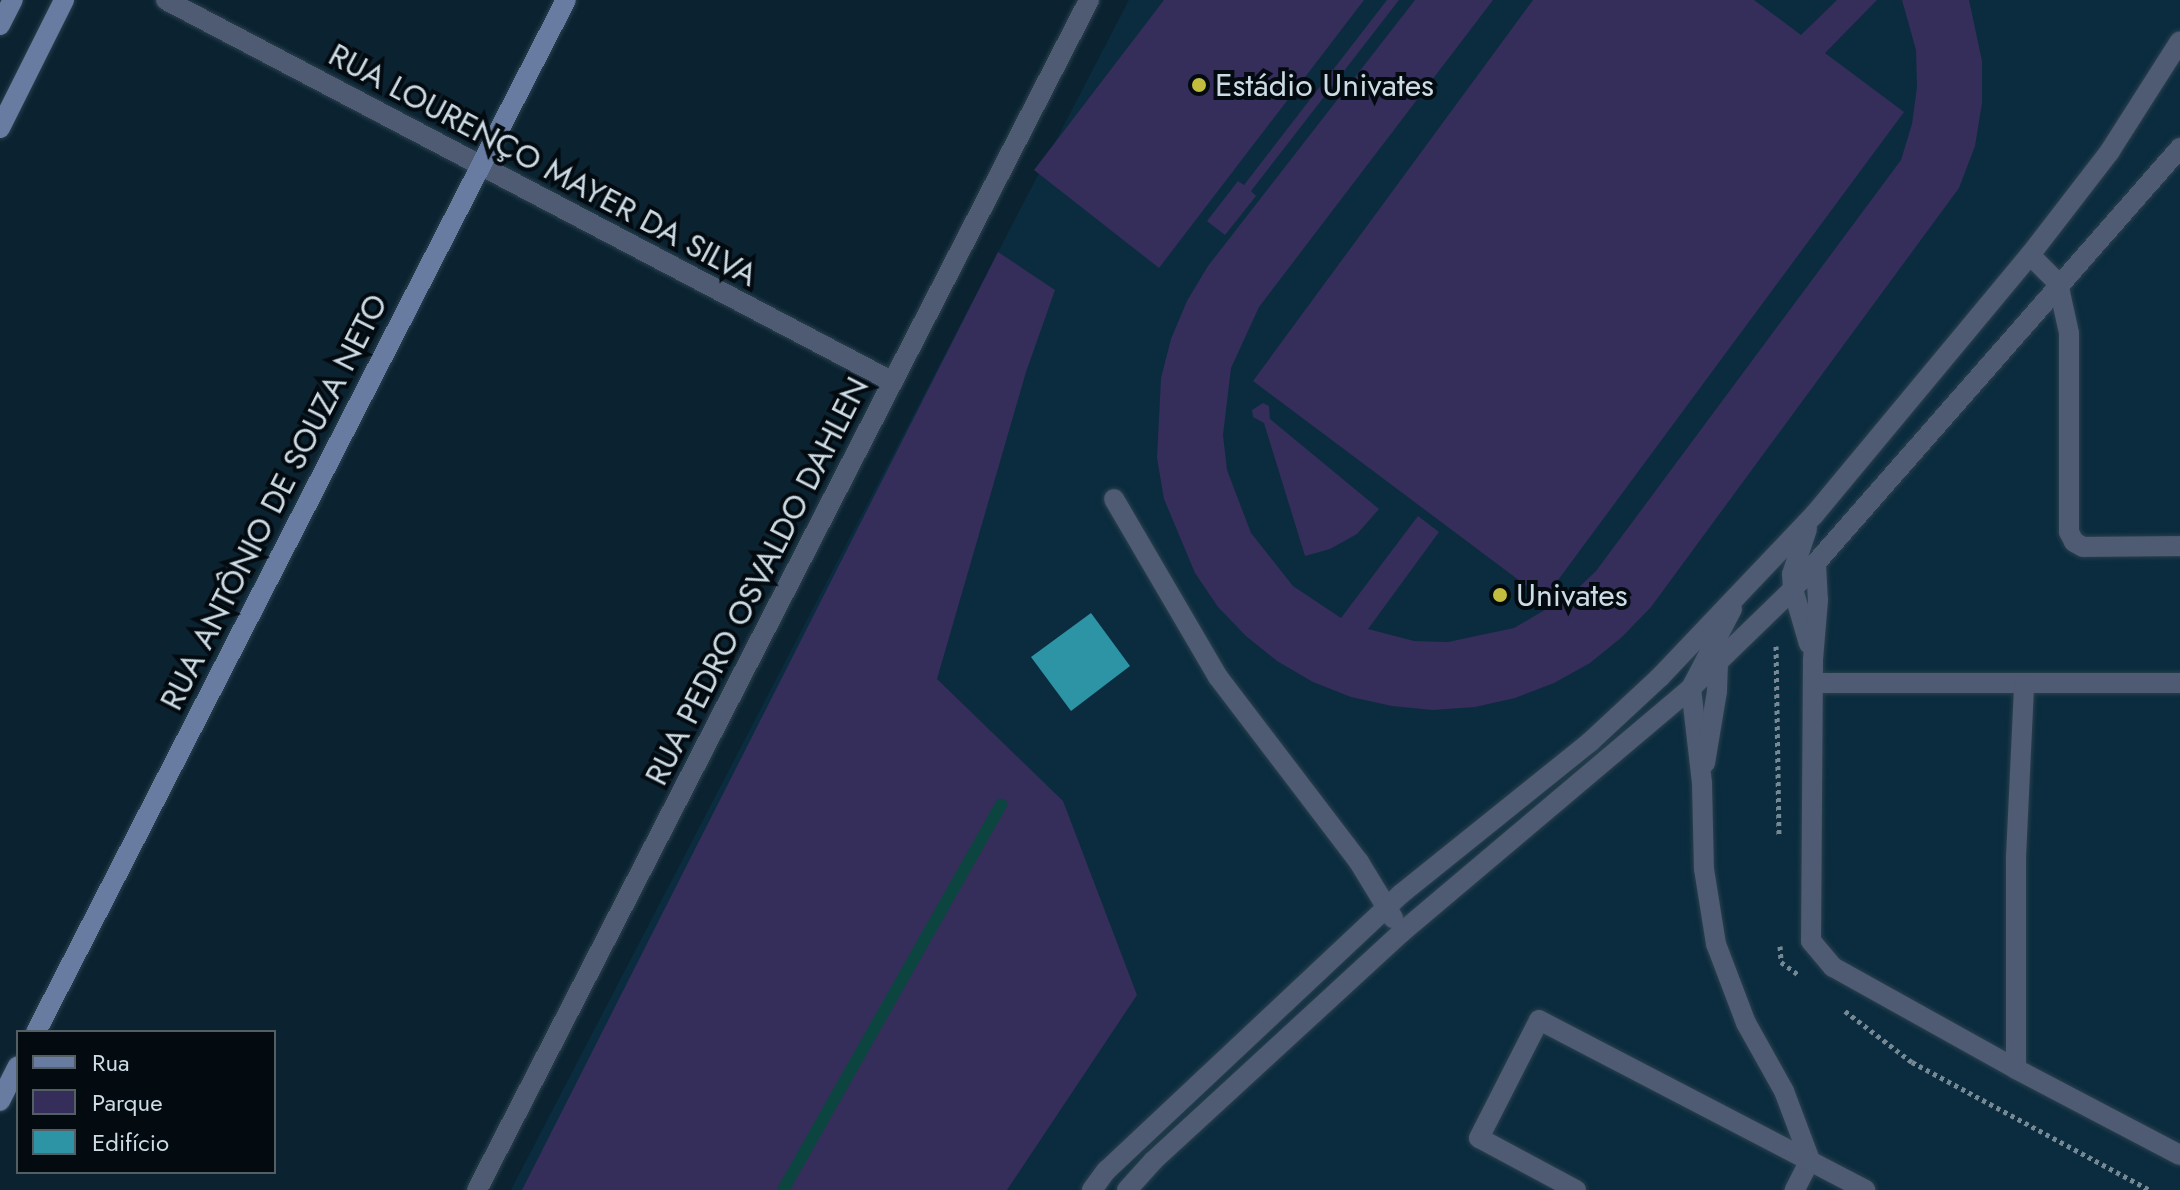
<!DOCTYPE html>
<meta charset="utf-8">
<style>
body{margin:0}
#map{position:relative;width:2180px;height:1190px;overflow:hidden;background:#0b2331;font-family:Jost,sans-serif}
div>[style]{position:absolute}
.built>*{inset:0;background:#0b2c3e}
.green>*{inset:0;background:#352d5a}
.stream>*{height:12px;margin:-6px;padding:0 6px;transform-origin:6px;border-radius:6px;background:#0c453f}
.building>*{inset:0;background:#2d94a5}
.path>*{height:5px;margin-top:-2.5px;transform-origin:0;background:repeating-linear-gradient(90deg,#758893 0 4px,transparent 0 8px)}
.roads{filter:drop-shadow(0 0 2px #2a404e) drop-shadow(0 0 2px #2a404e)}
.lane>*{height:20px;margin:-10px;padding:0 10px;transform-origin:10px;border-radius:10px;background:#4e5b73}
.street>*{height:20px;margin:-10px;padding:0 10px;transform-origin:10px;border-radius:10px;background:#4e5b73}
.secondary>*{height:20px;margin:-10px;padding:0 10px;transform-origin:10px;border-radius:10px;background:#687ca2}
.dots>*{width:22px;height:22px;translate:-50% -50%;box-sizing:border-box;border:4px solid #030b11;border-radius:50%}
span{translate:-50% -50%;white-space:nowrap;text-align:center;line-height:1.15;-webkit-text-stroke:8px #030b11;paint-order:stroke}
.poi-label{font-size:32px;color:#cddbe4}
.left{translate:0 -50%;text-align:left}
.street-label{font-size:32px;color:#cddbe4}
.legend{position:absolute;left:16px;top:1030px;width:260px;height:144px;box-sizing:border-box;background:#030b11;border:2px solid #545e65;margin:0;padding:10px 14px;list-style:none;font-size:24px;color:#cddbe4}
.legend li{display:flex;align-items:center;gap:16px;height:40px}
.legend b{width:40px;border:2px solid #545e65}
</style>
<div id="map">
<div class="built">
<div style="clip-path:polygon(1129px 0,2180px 0,2180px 1190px,511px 1190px)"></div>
</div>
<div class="green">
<div style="clip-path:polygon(1164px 0,1364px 0,1159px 268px,1034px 170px)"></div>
<div style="clip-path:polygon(1387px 0,1399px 0,1251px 191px,1256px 196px,1225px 235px,1207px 221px,1238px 181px,1244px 185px)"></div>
<div style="clip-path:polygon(1415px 0,1493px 0,1259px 307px,1231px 368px,1223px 435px,1227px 470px,1251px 533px,1293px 586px,1341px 618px,1418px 516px,1439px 532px,1368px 629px,1414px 641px,1448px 642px,1514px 628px,1572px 594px,1596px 571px,1901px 160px,1912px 124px,1917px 87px,1916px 50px,1902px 0,1969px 0,1982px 61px,1982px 103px,1975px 146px,1959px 188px,1651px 607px,1622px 637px,1590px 663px,1554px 683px,1515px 698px,1475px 707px,1433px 710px,1392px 706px,1351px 697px,1313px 682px,1277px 661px,1246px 636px,1218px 607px,1195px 573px,1164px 499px,1157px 458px,1161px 378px,1171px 339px,1187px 301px,1208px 266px)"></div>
<div style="clip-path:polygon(1533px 0,1754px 0,1801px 35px,1837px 0,1877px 0,1825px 53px,1904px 112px,1544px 599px,1253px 381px)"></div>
<div style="clip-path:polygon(998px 252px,1055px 290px,1026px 372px,937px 679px,1063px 801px,1137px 995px,1007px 1190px,522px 1190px)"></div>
<div style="clip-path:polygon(1263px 403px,1269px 406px,1270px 419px,1379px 509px,1357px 534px,1330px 549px,1305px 556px,1264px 423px,1253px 417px,1252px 410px)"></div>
</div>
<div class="stream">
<div style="left:783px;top:1190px;width:443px;rotate:-60.5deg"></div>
</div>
<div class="building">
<div style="clip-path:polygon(1091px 613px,1130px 666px,1071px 711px,1031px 657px)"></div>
</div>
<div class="path">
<div style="left:1776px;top:646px;width:190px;rotate:89.1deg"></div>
<div style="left:1780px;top:946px;width:16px;rotate:86deg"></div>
<div style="left:1781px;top:962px;width:22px;rotate:36deg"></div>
<div style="left:1845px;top:1011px;width:84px;rotate:37.3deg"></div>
<div style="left:1912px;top:1062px;width:270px;rotate:28.3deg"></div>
</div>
<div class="roads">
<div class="lane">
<div style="left:2030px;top:255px;width:40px;rotate:45deg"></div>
<div style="left:2058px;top:283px;width:51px;rotate:77.6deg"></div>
<div style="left:2069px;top:333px;width:199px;rotate:90deg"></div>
<div style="left:2069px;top:532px;width:11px;rotate:63deg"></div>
<div style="left:2074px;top:542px;width:10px;rotate:29deg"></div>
<div style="left:2083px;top:547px;width:97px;rotate:-0.6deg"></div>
<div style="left:1114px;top:499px;width:206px;rotate:59.7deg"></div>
<div style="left:1218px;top:677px;width:233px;rotate:52.7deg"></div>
<div style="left:1359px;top:862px;width:66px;rotate:58.7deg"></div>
<div style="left:1807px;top:529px;width:47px;rotate:108.4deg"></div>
<div style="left:1792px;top:574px;width:15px;rotate:86deg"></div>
<div style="left:1793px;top:589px;width:57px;rotate:73.8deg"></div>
<div style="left:1816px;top:564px;width:36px;rotate:87deg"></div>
<div style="left:1818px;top:600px;width:60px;rotate:94.8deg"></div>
<div style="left:1813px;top:660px;width:281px;rotate:90.4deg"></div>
<div style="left:1811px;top:941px;width:34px;rotate:50deg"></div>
<div style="left:1833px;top:967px;width:210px;rotate:29.1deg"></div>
<div style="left:2016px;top:1069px;width:185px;rotate:27.7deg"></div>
<div style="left:1732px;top:609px;width:89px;rotate:117.4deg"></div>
<div style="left:1691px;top:688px;width:96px;rotate:83.4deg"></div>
<div style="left:1702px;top:783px;width:86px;rotate:88.7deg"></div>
<div style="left:1704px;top:869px;width:76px;rotate:80.9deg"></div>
<div style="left:1716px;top:944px;width:85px;rotate:69.2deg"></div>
<div style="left:1746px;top:1023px;width:78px;rotate:60.8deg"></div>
<div style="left:1784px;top:1091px;width:74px;rotate:69.4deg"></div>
<div style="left:1810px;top:1160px;width:34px;rotate:117deg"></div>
<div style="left:1814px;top:683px;width:366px"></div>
<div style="left:1705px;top:763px;width:73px;rotate:-80.5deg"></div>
<div style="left:1717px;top:691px;width:29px;rotate:-88deg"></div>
<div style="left:2016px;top:1069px;width:212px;rotate:-90deg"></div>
<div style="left:2016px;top:857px;width:172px;rotate:-87.3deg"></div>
<div style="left:1092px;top:1190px;width:24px;rotate:-54deg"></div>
<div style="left:1106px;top:1171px;width:405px;rotate:-43.2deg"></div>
<div style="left:1401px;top:894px;width:243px;rotate:-38.8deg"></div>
<div style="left:1590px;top:742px;width:96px;rotate:-42.9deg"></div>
<div style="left:1660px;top:677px;width:224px;rotate:-46.5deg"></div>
<div style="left:1814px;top:515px;width:338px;rotate:-50.3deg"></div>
<div style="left:2030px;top:255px;width:131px;rotate:-52.4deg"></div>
<div style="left:2110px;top:151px;width:130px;rotate:-57.5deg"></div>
<div style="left:1127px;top:1190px;width:39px;rotate:-48deg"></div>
<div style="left:1153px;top:1161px;width:337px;rotate:-42.6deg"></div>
<div style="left:1401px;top:933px;width:380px;rotate:-40.2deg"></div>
<div style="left:1691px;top:688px;width:142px;rotate:-44.1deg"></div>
<div style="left:1793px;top:589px;width:587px;rotate:-48.73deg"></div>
<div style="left:1576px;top:1190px;width:110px;rotate:-151.8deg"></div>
<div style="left:1479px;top:1138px;width:132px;rotate:-63deg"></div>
<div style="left:1539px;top:1020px;width:368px;rotate:27.5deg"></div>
</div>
<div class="street">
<div style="left:166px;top:0;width:821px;rotate:27.72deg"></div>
<div style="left:477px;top:1190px;width:1338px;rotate:-62.78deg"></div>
</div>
<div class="secondary">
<div style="left:0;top:25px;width:28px;rotate:-63deg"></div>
<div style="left:0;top:128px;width:143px;rotate:-63.4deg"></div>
<div style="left:36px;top:1032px;width:1160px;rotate:-62.82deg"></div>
<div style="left:0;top:1101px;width:39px;rotate:-63deg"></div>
</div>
</div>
<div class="dots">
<div style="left:1199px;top:85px;background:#c3bd3e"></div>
<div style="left:1500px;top:595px;background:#c3bd3e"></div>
</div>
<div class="poi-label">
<span class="left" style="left:1215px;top:85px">Estádio Univates</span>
<span class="left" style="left:1516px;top:595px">Univates</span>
</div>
<div class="street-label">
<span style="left:543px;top:165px;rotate:28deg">RUA LOURENÇO MAYER DA SILVA</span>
<span style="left:274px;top:502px;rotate:-63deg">RUA ANTÔNIO DE SOUZA NETO</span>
<span style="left:757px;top:581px;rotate:-63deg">RUA PEDRO OSVALDO DAHLEN</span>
</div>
<ul class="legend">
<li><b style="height:10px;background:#687ca2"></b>Rua</li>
<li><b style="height:22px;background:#352d5a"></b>Parque</li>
<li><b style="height:22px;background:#2d94a5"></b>Edifício</li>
</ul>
</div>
